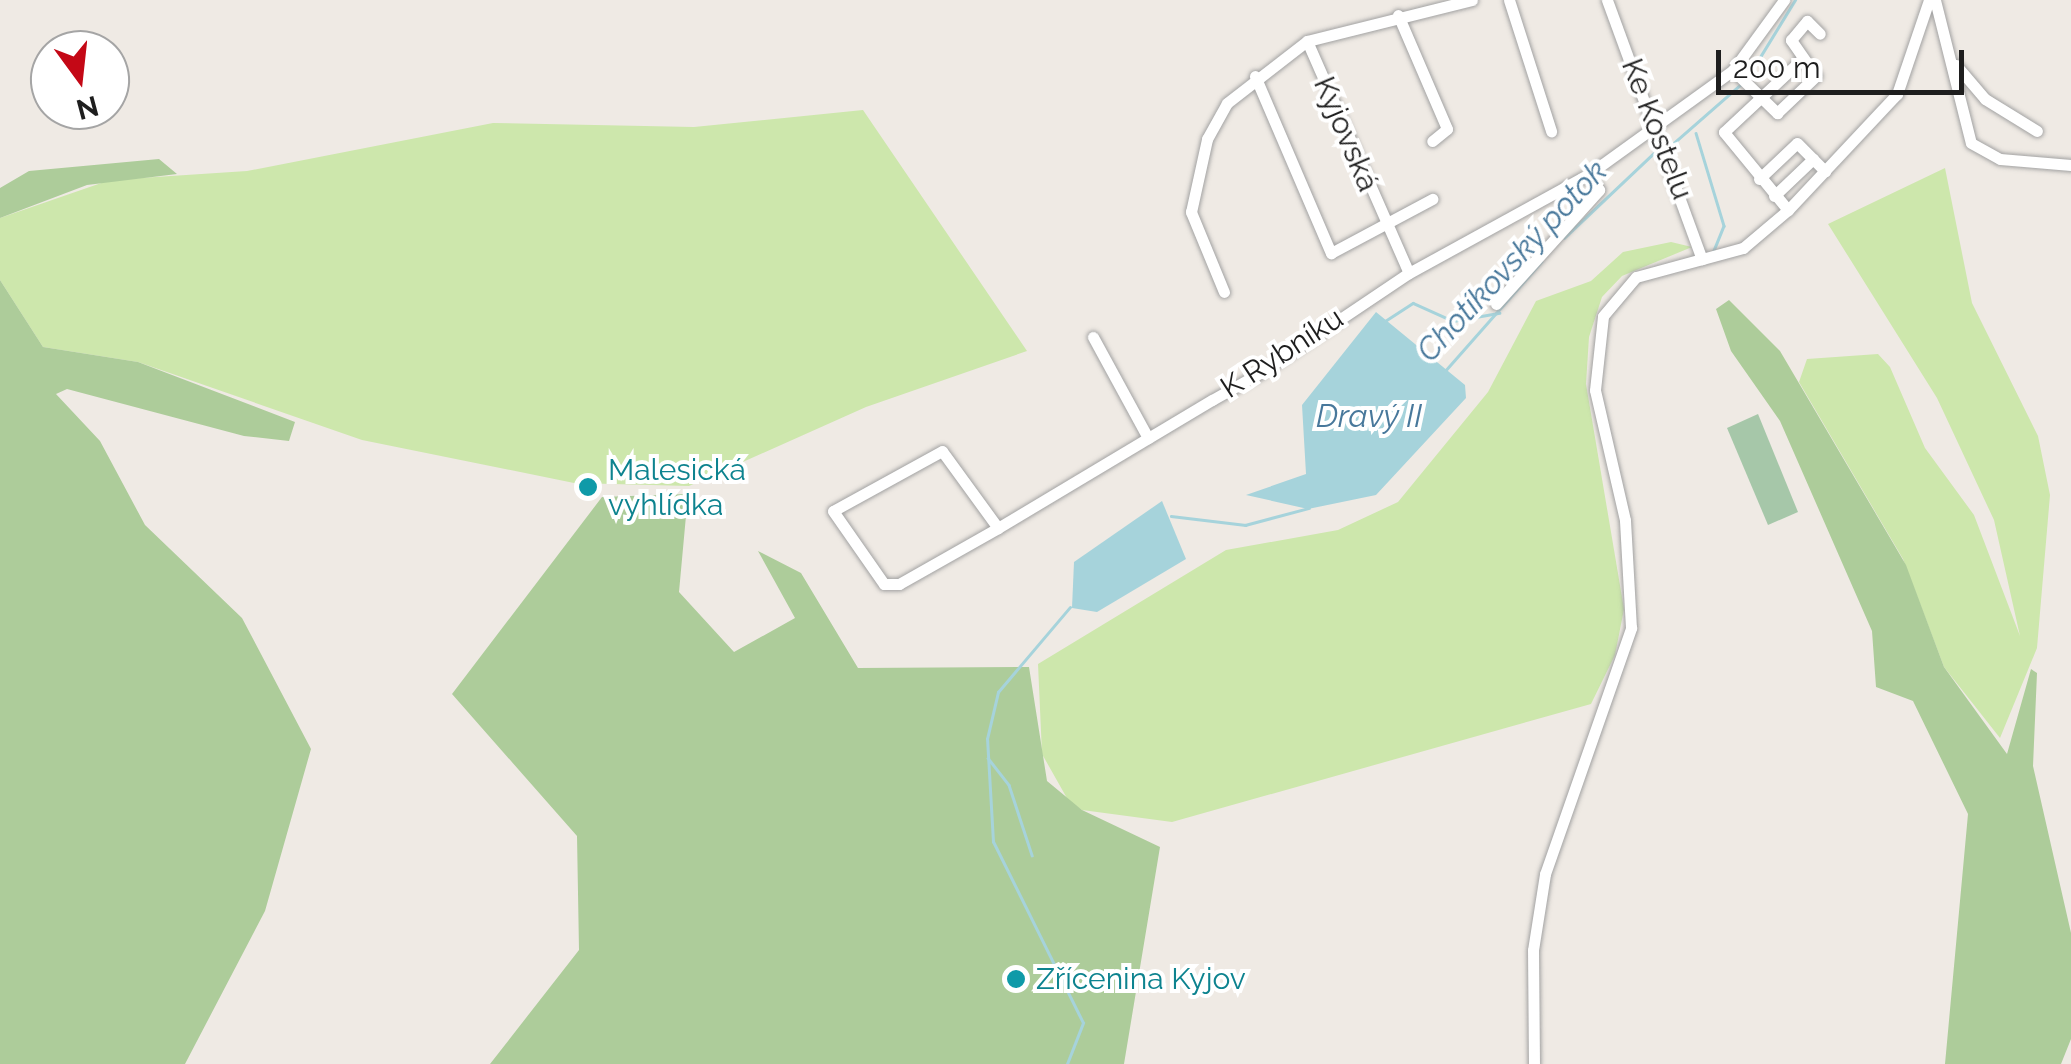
<!DOCTYPE html>
<meta charset="utf-8">
<style>
body{margin:0}
#map{position:relative;width:2071px;height:1064px;overflow:hidden;background:#efeae4;font-family:Raleway,sans-serif}
div>[style]{position:absolute}
.grass>*{inset:0;background:#cde7ac}
.forest>*{inset:0;background:#adcc9a}
.cemetery>*{inset:0;background:#a6c7a9}
.water>*{inset:0;background:#a6d3db}
.stream>*{height:2.5px;margin:-1.25px;padding:0 1.25px;transform-origin:1.25px;border-radius:1.25px;background:#a6d3db}
.roads{filter:drop-shadow(0 0 2px #a2a2a2) drop-shadow(0 0 2px #a2a2a2)}
.minor>*{height:11px;margin:-5.5px;padding:0 5.5px;transform-origin:5.5px;border-radius:5.5px;background:#fff}
.dots>*{width:28px;height:28px;translate:-50% -50%;box-sizing:border-box;border:5px solid #fff;border-radius:50%}
span{translate:-50% -50%;white-space:nowrap;text-align:center;line-height:1.15;-webkit-text-stroke:8px #fff;paint-order:stroke}
.street-label{font-size:30px;color:#1e1e1e}
.culture-label{font-size:30px;color:#0d838f}
.left{translate:0 -50%;text-align:left}
.water-label{font-size:32px;color:#48789b;font-style:italic}
.north{position:absolute;left:30px;top:30px;width:100px;height:100px;box-sizing:border-box;background:#fff;border:2px solid #a5a5a5;border-radius:50%;rotate:165deg;font-size:28px;font-weight:700;line-height:40px;text-align:center;color:#1e1e1e}
.north::after{content:'';display:block;margin:auto;width:35px;height:45px;background:#c40816;clip-path:polygon(50% 0,100% 100%,50% 72%,0 100%)}
.scale{position:absolute;left:1716px;top:50px;width:248px;height:45px;box-sizing:border-box;border:5px solid #1e1e1e;border-top:0;padding-left:12px;font-size:30px;line-height:35px;white-space:nowrap;color:#1e1e1e;-webkit-text-stroke:8px #fff;paint-order:stroke}
</style>
<div id="map">
<div class="grass">
<div style="clip-path:polygon(863px 110px,1027px 351px,866px 407px,689px 486px,574px 483px,362px 440px,138px 362px,43px 347px,0 280px,0 218px,110px 180px,247px 171px,493px 123px,694px 127px)"></div>
<div style="clip-path:polygon(1945px 168px,1972px 303px,2038px 436px,2050px 495px,2037px 648px,2000px 738px,1944px 667px,1903px 559px,1799px 382px,1807px 359px,1878px 354px,1890px 367px,1925px 448px,1974px 515px,2020px 636px,1994px 520px,1937px 398px,1828px 224px)"></div>
<div style="clip-path:polygon(1671px 242px,1692px 247px,1622px 276px,1602px 297px,1589px 337px,1586px 384px,1624px 609px,1615px 655px,1591px 704px,1172px 822px,1082px 810px,1068px 800px,1042px 754px,1038px 664px,1226px 550px,1338px 530px,1398px 502px,1488px 392px,1536px 301px,1591px 281px,1623px 252px)"></div>
</div>
<div class="forest">
<div style="clip-path:polygon(159px 159px,177px 174px,87px 185px,0 218px,0 188px,29px 171px)"></div>
<div style="clip-path:polygon(0 280px,43px 347px,138px 362px,295px 422px,289px 441px,244px 436px,67px 389px,56px 394px,100px 441px,145px 525px,242px 618px,311px 749px,265px 911px,185px 1064px,0 1064px)"></div>
<div style="clip-path:polygon(1729px 300px,1780px 351px,1906px 565px,1944px 667px,2007px 754px,2031px 669px,2037px 673px,2033px 766px,2071px 933px,2071px 1039px,2061px 1064px,1945px 1064px,1968px 814px,1913px 701px,1876px 687px,1872px 631px,1780px 421px,1731px 351px,1716px 309px)"></div>
<div style="clip-path:polygon(688px 494px,679px 592px,734px 652px,795px 618px,758px 551px,801px 573px,858px 668px,1029px 667px,1047px 781px,1082px 810px,1160px 847px,1124px 1064px,490px 1064px,579px 950px,577px 836px,452px 694px,602px 497px)"></div>
</div>
<div class="cemetery">
<div style="clip-path:polygon(1758px 414px,1798px 512px,1768px 525px,1727px 428px)"></div>
</div>
<div class="water">
<div style="clip-path:polygon(1376px 312px,1465px 385px,1466px 398px,1376px 495px,1308px 509px,1246px 495px,1306px 474px,1302px 405px)"></div>
<div style="clip-path:polygon(1162px 501px,1186px 559px,1097px 612px,1072px 608px,1074px 562px)"></div>
</div>
<div class="stream">
<div style="left:1749px;top:75px;width:88px;rotate:-58.5deg"></div>
<div style="left:1696px;top:133px;width:97px;rotate:73.2deg"></div>
<div style="left:1724px;top:226px;width:27px;rotate:112deg"></div>
<div style="left:1668px;top:148px;width:96px;rotate:-41.2deg"></div>
<div style="left:1564px;top:238px;width:125px;rotate:-43.4deg"></div>
<div style="left:1385px;top:321px;width:33px;rotate:-33deg"></div>
<div style="left:1413px;top:303px;width:44px;rotate:24.2deg"></div>
<div style="left:1453px;top:321px;width:47px;rotate:-9.9deg"></div>
<div style="left:1444px;top:372px;width:147px;rotate:-48.6deg"></div>
<div style="left:1171px;top:516px;width:75px;rotate:6.9deg"></div>
<div style="left:1245px;top:525px;width:66px;rotate:-14.9deg"></div>
<div style="left:988px;top:758px;width:34px;rotate:52deg"></div>
<div style="left:1009px;top:785px;width:74px;rotate:71.8deg"></div>
<div style="left:1067px;top:1064px;width:44px;rotate:-68.7deg"></div>
<div style="left:1083px;top:1023px;width:202px;rotate:-116.4deg"></div>
<div style="left:993px;top:842px;width:103px;rotate:-93.3deg"></div>
<div style="left:987px;top:739px;width:48px;rotate:-76.8deg"></div>
<div style="left:998px;top:692px;width:111px;rotate:-49.7deg"></div>
</div>
<div class="roads">
<div class="minor">
<div style="left:1509px;top:0;width:138px;rotate:72.2deg"></div>
<div style="left:1607px;top:0;width:276px;rotate:69.9deg"></div>
<div style="left:1935px;top:0;width:147px;rotate:75.9deg"></div>
<div style="left:1971px;top:143px;width:33px;rotate:29deg"></div>
<div style="left:2000px;top:159px;width:71px;rotate:4.8deg"></div>
<div style="left:1398px;top:15px;width:124px;rotate:66.7deg"></div>
<div style="left:1447px;top:129px;width:19px;rotate:141deg"></div>
<div style="left:1307px;top:41px;width:253px;rotate:66.3deg"></div>
<div style="left:1956px;top:65px;width:45px;rotate:49.5deg"></div>
<div style="left:1985px;top:99px;width:61px;rotate:31.6deg"></div>
<div style="left:1733px;top:70px;width:62px;rotate:44.3deg"></div>
<div style="left:1777px;top:113px;width:54px;rotate:-43.5deg"></div>
<div style="left:1816px;top:76px;width:44px;rotate:-124.8deg"></div>
<div style="left:1791px;top:40px;width:25px;rotate:-50deg"></div>
<div style="left:1807px;top:21px;width:18px;rotate:45deg"></div>
<div style="left:1255px;top:76px;width:193px;rotate:66.8deg"></div>
<div style="left:1331px;top:253px;width:115px;rotate:-28.1deg"></div>
<div style="left:1759px;top:179px;width:52px;rotate:-43.5deg"></div>
<div style="left:1797px;top:143px;width:40px;rotate:45deg"></div>
<div style="left:1774px;top:196px;width:54px;rotate:-43.5deg"></div>
<div style="left:1788px;top:210px;width:101px;rotate:-129.4deg"></div>
<div style="left:1724px;top:132px;width:104px;rotate:-43.1deg"></div>
<div style="left:1224px;top:292px;width:87px;rotate:-112.4deg"></div>
<div style="left:1191px;top:212px;width:75px;rotate:-77.6deg"></div>
<div style="left:1207px;top:139px;width:41px;rotate:-60.9deg"></div>
<div style="left:1227px;top:103px;width:101px;rotate:-37.8deg"></div>
<div style="left:1307px;top:41px;width:170px;rotate:-14deg"></div>
<div style="left:1496px;top:304px;width:154px;rotate:-47.9deg"></div>
<div style="left:1599px;top:190px;width:19px;rotate:-122deg"></div>
<div style="left:1093px;top:337px;width:115px;rotate:61.4deg"></div>
<div style="left:998px;top:528px;width:95px;rotate:-126deg"></div>
<div style="left:942px;top:451px;width:124px;rotate:151.2deg"></div>
<div style="left:833px;top:511px;width:89px;rotate:55.1deg"></div>
<div style="left:884px;top:584px;width:15px"></div>
<div style="left:899px;top:584px;width:114px;rotate:-29.5deg"></div>
<div style="left:998px;top:528px;width:249px;rotate:-30.9deg"></div>
<div style="left:1212px;top:400px;width:55px;rotate:-29.4deg"></div>
<div style="left:1260px;top:373px;width:179px;rotate:-33.9deg"></div>
<div style="left:1409px;top:273px;width:205px;rotate:-28.8deg"></div>
<div style="left:1589px;top:174px;width:178px;rotate:-35.8deg"></div>
<div style="left:1733px;top:70px;width:87px;rotate:-53.9deg"></div>
<div style="left:1534px;top:1064px;width:114px;rotate:-90.5deg"></div>
<div style="left:1533px;top:950px;width:77px;rotate:-81deg"></div>
<div style="left:1545px;top:874px;width:261px;rotate:-70.7deg"></div>
<div style="left:1631px;top:628px;width:108px;rotate:-93.2deg"></div>
<div style="left:1625px;top:520px;width:133px;rotate:-103deg"></div>
<div style="left:1595px;top:390px;width:74px;rotate:-83.8deg"></div>
<div style="left:1603px;top:316px;width:51px;rotate:-49.8deg"></div>
<div style="left:1636px;top:277px;width:111px;rotate:-15.2deg"></div>
<div style="left:1743px;top:248px;width:59px;rotate:-40.2deg"></div>
<div style="left:1788px;top:210px;width:159px;rotate:-46.8deg"></div>
<div style="left:1897px;top:94px;width:99px;rotate:-71.2deg"></div>
</div>
</div>
<div class="dots">
<div style="left:588px;top:487px;background:#0f9aa8"></div>
<div style="left:1016px;top:979px;background:#0f9aa8"></div>
</div>
<div class="street-label">
<span style="left:1657px;top:129px;rotate:69deg">Ke Kostelu</span>
<span style="left:1346px;top:134px;rotate:67deg">Kyjovská</span>
<span style="left:1282px;top:353px;rotate:-33deg">K Rybníku</span>
</div>
<div class="culture-label">
<span class="left" style="left:608px;top:487px">Malesická<br>vyhlídka</span>
<span class="left" style="left:1036px;top:979px">Zřícenina Kyjov</span>
</div>
<div class="water-label">
<span style="left:1512px;top:261px;rotate:-47deg">Chotíkovský potok</span>
<span style="left:1369px;top:416px">Dravý II</span>
</div>
<div class="north">N</div>
<div class="scale">200 m</div>
</div>
